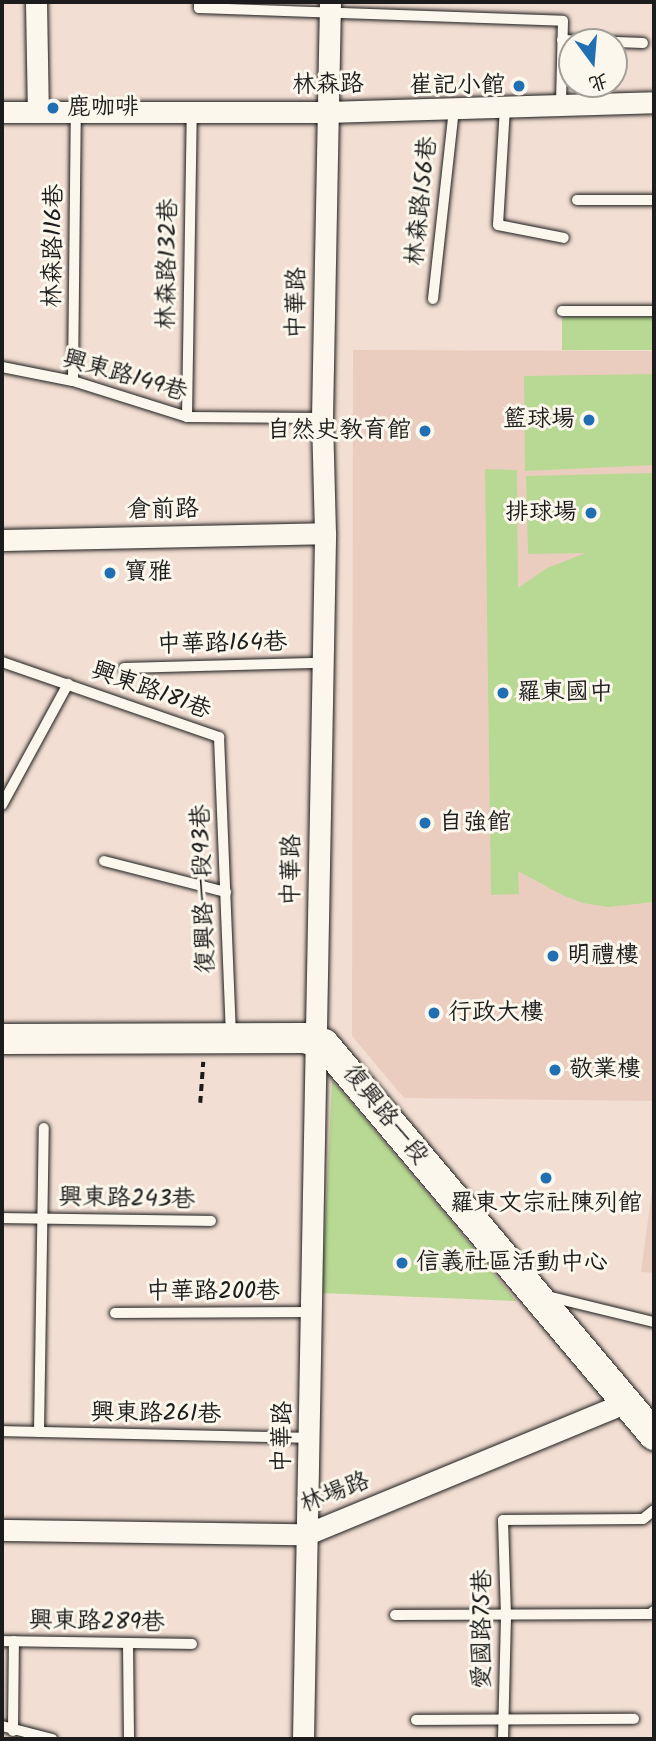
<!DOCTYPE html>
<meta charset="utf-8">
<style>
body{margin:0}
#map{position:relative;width:656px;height:1741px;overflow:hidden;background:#f2ded2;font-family:Kalam,"LXGW WenKai TC",sans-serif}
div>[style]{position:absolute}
.built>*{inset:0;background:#ebcdc0}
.green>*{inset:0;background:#b8d993}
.path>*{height:3.5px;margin-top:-1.75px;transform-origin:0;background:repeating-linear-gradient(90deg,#1c1c1c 0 7px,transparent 0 12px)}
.roads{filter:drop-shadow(0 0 2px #1c1c1c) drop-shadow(0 0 2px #1c1c1c)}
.lane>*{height:10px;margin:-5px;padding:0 5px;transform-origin:5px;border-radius:5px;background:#fbf7ec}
.street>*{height:21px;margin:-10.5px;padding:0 10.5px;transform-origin:10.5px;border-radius:10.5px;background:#fbf7ec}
.secondary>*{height:30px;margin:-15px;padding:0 15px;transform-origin:15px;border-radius:15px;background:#fbf7ec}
.dots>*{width:19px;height:19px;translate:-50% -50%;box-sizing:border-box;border:4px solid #fbf7ec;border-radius:50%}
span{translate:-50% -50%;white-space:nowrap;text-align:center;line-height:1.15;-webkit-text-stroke:6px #fbf7ec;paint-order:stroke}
.street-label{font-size:24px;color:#1c1c1c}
.poi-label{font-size:24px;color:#1c1c1c}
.right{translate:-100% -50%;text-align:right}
.left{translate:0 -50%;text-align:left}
.frame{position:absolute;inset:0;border:4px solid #1c1c1c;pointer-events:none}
.north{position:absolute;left:558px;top:28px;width:70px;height:70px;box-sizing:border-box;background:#fbf7ec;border:2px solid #a29f99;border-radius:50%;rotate:164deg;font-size:19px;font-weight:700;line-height:28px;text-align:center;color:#1c1c1c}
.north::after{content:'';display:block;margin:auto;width:24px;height:32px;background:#1f6fb2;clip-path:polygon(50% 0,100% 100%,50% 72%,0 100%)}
</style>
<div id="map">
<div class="built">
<div style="clip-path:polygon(353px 350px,654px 351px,654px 1101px,404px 1098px,352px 1036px)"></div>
<div style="clip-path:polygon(654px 1175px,654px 1273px,641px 1272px)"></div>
</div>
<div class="green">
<div style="clip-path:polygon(562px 317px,654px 317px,654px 350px,562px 350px)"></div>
<div style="clip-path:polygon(654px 374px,654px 465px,525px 471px,524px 376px)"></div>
<div style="clip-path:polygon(485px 469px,517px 470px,518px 588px,547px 568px,586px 553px,528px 554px,526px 476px,654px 473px,654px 902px,608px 907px,583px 903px,562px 895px,518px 871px,519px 894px,491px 895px)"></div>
<div style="clip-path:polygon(332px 1080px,470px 1244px,516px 1301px,322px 1293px)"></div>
</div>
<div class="path">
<div style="left:200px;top:1103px;width:41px;rotate:-85.8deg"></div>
</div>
<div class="roads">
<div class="lane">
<div style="left:199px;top:2px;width:6px;rotate:90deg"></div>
<div style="left:199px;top:8px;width:364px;rotate:2deg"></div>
<div style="left:563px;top:21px;width:83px;rotate:91.4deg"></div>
<div style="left:562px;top:40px;width:81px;rotate:2.1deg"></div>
<div style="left:505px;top:107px;width:118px;rotate:93.4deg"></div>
<div style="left:498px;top:225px;width:67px;rotate:11.1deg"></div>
<div style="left:577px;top:200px;width:77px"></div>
<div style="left:433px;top:299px;width:192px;rotate:-83.7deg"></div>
<div style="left:562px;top:311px;width:92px"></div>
<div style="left:2px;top:367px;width:72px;rotate:11.2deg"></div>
<div style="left:73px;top:381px;width:120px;rotate:17.5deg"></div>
<div style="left:187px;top:417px;width:135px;rotate:0.4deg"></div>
<div style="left:73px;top:381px;width:270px;rotate:-89.4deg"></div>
<div style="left:187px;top:417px;width:306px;rotate:-89.1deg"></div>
<div style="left:2px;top:662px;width:230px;rotate:19.1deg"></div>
<div style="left:219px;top:737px;width:300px;rotate:87.7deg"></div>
<div style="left:124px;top:668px;width:197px;rotate:-1.5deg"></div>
<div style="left:2px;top:805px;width:138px;rotate:-61.4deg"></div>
<div style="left:104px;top:861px;width:126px;rotate:14.3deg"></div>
<div style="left:2px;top:1218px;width:209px;rotate:0.8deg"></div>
<div style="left:547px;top:1296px;width:110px;rotate:13.7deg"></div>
<div style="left:115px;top:1313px;width:196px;rotate:-0.3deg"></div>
<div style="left:2px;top:1431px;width:307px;rotate:1.3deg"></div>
<div style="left:39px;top:1432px;width:304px;rotate:-89.1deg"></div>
<div style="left:395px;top:1615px;width:255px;rotate:-0.2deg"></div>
<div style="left:650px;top:1614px;width:5px;rotate:-37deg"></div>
<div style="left:2px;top:1641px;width:190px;rotate:0.9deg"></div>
<div style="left:128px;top:1643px;width:96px;rotate:89.4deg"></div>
<div style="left:416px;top:1720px;width:218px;rotate:-0.3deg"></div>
<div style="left:2px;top:1726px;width:52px;rotate:14.6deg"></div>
<div style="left:13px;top:1731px;width:90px;rotate:-89.4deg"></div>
<div style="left:503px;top:1739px;width:123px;rotate:-88.6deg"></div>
<div style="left:506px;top:1616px;width:96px;rotate:-91.8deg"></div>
<div style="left:503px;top:1520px;width:140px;rotate:-0.4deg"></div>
<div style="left:643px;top:1519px;width:14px;rotate:-39deg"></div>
</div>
<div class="street">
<div style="left:36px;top:2px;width:110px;rotate:89deg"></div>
<div style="left:2px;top:112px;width:324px"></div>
<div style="left:326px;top:112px;width:328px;rotate:-1.7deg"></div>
<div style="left:2px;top:540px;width:323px;rotate:-1.2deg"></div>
<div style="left:2px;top:1530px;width:305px;rotate:0.8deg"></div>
<div style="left:307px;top:1534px;width:344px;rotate:-22.4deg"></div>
<div style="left:303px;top:1739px;width:1206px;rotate:-88.95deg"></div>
<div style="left:325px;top:533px;width:115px;rotate:-91.5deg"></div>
<div style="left:322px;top:418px;width:416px;rotate:-88.9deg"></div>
</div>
<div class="secondary">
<div style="left:2px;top:1039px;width:302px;rotate:-0.2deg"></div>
<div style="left:304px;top:1038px;width:21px;rotate:17deg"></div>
<div style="left:324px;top:1044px;width:512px;rotate:49.84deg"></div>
</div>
</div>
<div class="dots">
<div style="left:519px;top:86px;background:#1f6fb2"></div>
<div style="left:53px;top:108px;background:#1f6fb2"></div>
<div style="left:589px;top:420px;background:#1f6fb2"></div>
<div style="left:425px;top:431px;background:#1f6fb2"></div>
<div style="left:591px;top:513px;background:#1f6fb2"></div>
<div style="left:110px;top:573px;background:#1f6fb2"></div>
<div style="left:503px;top:693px;background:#1f6fb2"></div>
<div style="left:425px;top:823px;background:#1f6fb2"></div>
<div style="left:553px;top:956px;background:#1f6fb2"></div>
<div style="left:434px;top:1013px;background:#1f6fb2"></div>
<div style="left:555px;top:1070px;background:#1f6fb2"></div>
<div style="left:546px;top:1178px;background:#1f6fb2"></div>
<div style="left:402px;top:1263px;background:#1f6fb2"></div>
</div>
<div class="street-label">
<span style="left:328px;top:85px;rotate:-1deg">林森路</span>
<span style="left:422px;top:201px;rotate:-84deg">林森路156巷</span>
<span style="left:54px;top:246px;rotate:-89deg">林森路116巷</span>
<span style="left:168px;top:264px;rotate:-89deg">林森路132巷</span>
<span style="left:297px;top:303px;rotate:-89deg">中華路</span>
<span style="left:125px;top:376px;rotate:16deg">興東路149巷</span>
<span style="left:163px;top:510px;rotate:-1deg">倉前路</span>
<span style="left:222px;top:644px;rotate:-1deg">中華路164巷</span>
<span style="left:151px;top:691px;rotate:20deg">興東路181巷</span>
<span style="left:292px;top:870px;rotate:-89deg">中華路</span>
<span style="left:204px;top:889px;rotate:-92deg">復興路一段93巷</span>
<span style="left:385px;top:1115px;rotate:51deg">復興路一段</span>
<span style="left:127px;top:1199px;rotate:1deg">興東路243巷</span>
<span style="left:213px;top:1292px">中華路200巷</span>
<span style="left:156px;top:1414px;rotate:1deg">興東路261巷</span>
<span style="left:283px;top:1437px;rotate:-89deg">中華路</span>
<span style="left:335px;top:1493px;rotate:-21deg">林場路</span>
<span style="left:97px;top:1622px;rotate:1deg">興東路289巷</span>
<span style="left:483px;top:1629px;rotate:-90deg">愛國路75巷</span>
</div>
<div class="poi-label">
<span class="right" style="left:505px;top:86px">崔記小館</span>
<span class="left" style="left:67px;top:108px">鹿咖啡</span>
<span class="right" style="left:575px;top:420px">籃球場</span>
<span class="right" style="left:411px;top:431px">自然史教育館</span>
<span class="right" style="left:577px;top:513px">排球場</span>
<span class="left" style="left:124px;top:573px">寶雅</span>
<span class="left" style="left:517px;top:693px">羅東國中</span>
<span class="left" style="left:439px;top:823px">自強館</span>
<span class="left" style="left:567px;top:956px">明禮樓</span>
<span class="left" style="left:448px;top:1013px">行政大樓</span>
<span class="left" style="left:569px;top:1070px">敬業樓</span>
<span style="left:546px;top:1204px">羅東文宗社陳列館</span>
<span class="left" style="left:416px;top:1263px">信義社區活動中心</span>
</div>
<div class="frame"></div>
<div class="north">北</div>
</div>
